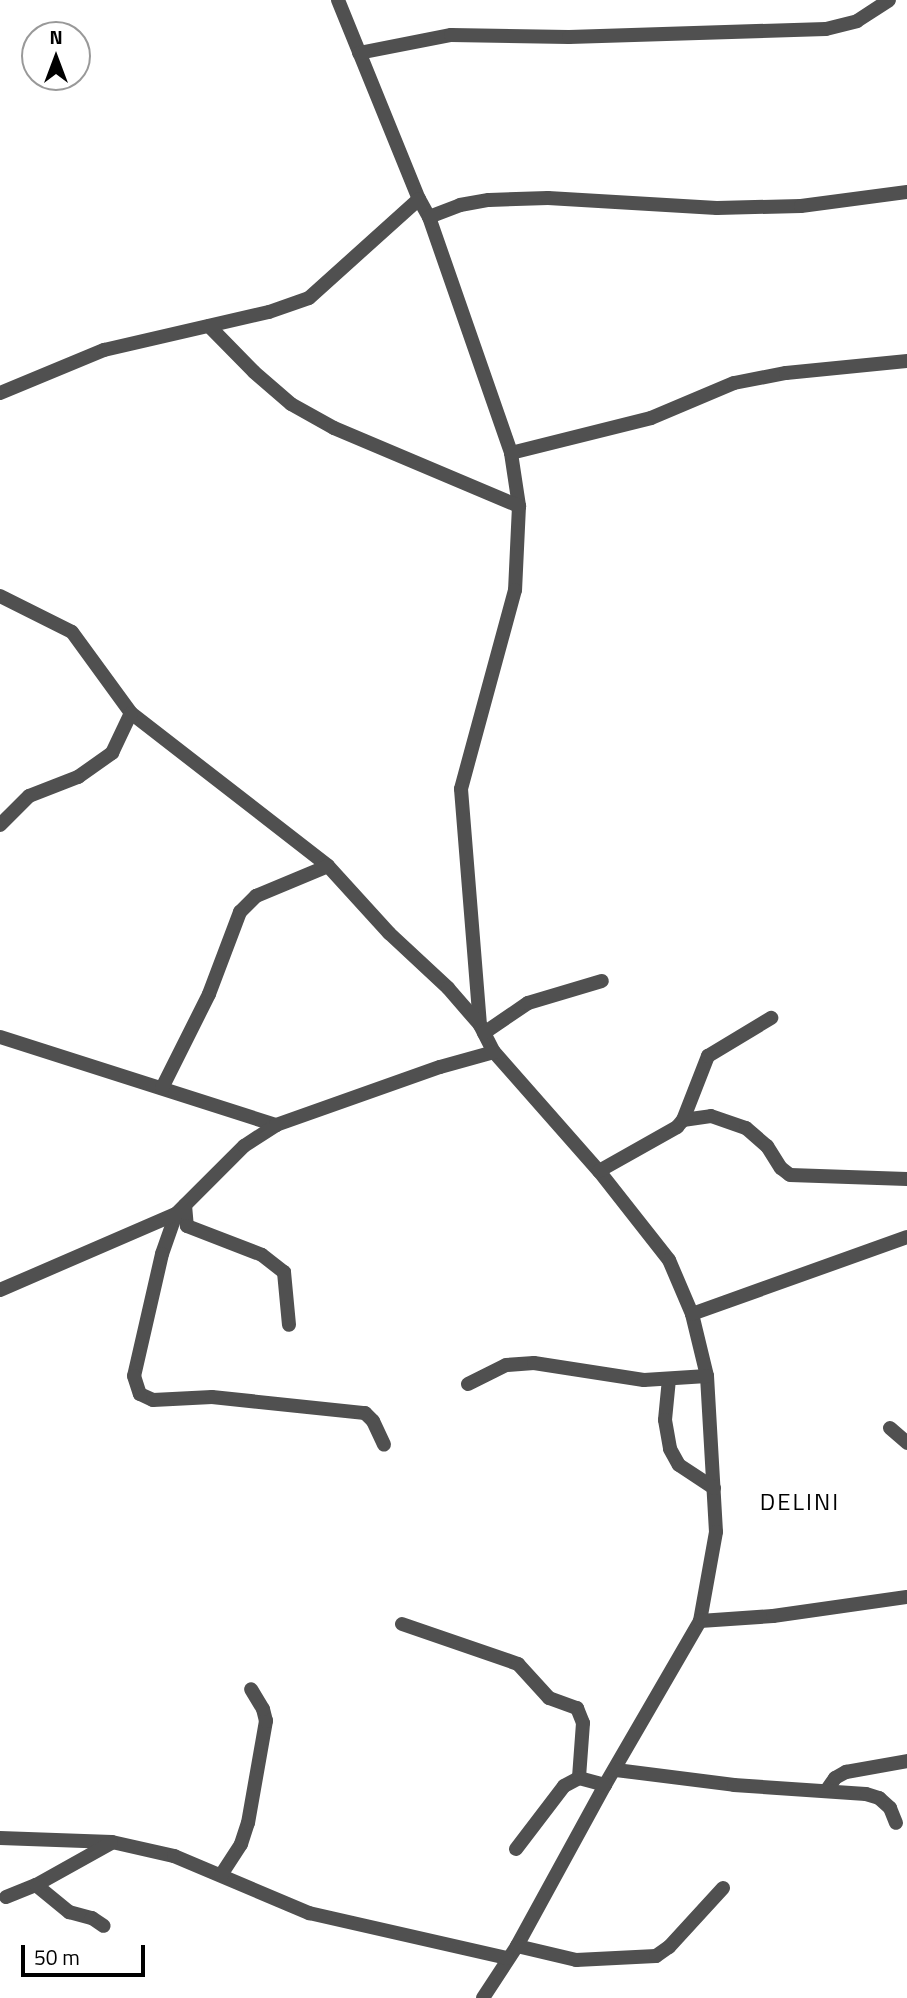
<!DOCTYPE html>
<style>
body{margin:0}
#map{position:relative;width:907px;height:1998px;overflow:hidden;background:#fff;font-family:"Titillium Web",sans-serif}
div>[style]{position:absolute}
.street>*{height:14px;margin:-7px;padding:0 7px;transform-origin:7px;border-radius:7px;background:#505050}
span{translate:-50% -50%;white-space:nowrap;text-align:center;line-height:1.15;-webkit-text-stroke:5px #fff;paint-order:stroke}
.quarter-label{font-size:24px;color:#000;letter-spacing:2px}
.north{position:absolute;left:21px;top:21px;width:70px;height:70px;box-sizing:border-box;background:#fff;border:2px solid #999;border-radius:50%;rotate:0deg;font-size:19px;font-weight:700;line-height:28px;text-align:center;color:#000}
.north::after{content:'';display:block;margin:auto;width:24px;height:32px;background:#000;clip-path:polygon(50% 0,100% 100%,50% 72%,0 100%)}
.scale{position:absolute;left:21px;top:1945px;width:124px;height:32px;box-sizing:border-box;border:4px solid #000;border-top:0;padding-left:9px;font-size:21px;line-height:24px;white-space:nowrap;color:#000;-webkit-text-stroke:5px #fff;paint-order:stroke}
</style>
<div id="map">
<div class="street">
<div style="left:338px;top:0;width:215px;rotate:67.9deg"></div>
<div style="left:419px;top:199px;width:21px;rotate:61deg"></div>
<div style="left:429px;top:217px;width:250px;rotate:70.8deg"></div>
<div style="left:511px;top:453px;width:54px;rotate:81.4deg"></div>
<div style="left:519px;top:506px;width:84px;rotate:92.7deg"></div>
<div style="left:515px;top:590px;width:206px;rotate:105.2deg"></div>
<div style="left:461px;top:789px;width:237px;rotate:85.4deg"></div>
<div style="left:480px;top:1025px;width:30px;rotate:63deg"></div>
<div style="left:494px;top:1052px;width:159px;rotate:48.6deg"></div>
<div style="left:599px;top:1171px;width:113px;rotate:51.8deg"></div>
<div style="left:669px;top:1260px;width:59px;rotate:66.9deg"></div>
<div style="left:692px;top:1314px;width:64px;rotate:76.4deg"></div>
<div style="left:707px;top:1376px;width:156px;rotate:86.7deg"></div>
<div style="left:716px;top:1532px;width:90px;rotate:100.2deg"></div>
<div style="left:700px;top:1621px;width:190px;rotate:120.1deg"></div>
<div style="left:605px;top:1785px;width:183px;rotate:118.7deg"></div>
<div style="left:517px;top:1946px;width:62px;rotate:123.2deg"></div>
<div style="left:359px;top:53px;width:94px;rotate:-11.1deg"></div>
<div style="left:451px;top:35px;width:118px;rotate:1deg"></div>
<div style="left:569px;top:37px;width:257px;rotate:-1.8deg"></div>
<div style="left:826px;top:29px;width:32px;rotate:-14deg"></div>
<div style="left:857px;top:21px;width:38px;rotate:-33deg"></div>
<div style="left:429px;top:217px;width:33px;rotate:-21deg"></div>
<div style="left:460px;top:205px;width:29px;rotate:-10deg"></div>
<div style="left:489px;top:200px;width:59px;rotate:-1.9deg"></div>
<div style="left:548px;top:198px;width:169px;rotate:3.4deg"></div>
<div style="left:717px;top:208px;width:84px;rotate:-1.4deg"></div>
<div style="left:801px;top:206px;width:107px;rotate:-7.5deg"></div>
<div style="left:209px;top:326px;width:64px;rotate:45.6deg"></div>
<div style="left:254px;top:372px;width:49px;rotate:40.9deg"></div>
<div style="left:291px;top:404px;width:49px;rotate:29.2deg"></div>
<div style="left:334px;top:428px;width:201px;rotate:22.9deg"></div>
<div style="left:0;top:393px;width:113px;rotate:-22.5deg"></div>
<div style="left:104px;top:350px;width:169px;rotate:-13deg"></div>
<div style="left:269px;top:312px;width:42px;rotate:-19.3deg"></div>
<div style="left:309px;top:298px;width:148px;rotate:-42deg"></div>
<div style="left:511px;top:453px;width:144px;rotate:-14deg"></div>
<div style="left:651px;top:418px;width:90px;rotate:-22.9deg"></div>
<div style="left:734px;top:383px;width:53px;rotate:-10.9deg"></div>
<div style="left:786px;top:373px;width:122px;rotate:-5.7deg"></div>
<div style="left:0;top:596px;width:80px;rotate:26.6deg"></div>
<div style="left:72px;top:632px;width:100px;rotate:53.9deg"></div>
<div style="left:131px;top:713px;width:249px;rotate:37.8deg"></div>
<div style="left:328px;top:866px;width:91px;rotate:47.7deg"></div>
<div style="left:389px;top:933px;width:81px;rotate:43deg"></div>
<div style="left:448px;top:988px;width:49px;rotate:49.1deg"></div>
<div style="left:0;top:825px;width:41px;rotate:-45deg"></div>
<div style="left:29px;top:796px;width:53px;rotate:-21.2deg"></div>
<div style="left:78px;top:777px;width:42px;rotate:-35.2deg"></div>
<div style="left:112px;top:753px;width:44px;rotate:-64.6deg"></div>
<div style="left:484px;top:1033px;width:53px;rotate:-34.3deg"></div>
<div style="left:528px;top:1003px;width:77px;rotate:-16.6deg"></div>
<div style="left:0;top:1037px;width:290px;rotate:17.7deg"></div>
<div style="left:162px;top:1088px;width:105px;rotate:-63.4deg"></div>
<div style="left:209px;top:994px;width:88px;rotate:-69.3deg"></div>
<div style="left:240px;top:912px;width:23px;rotate:-45deg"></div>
<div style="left:256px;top:896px;width:78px;rotate:-22.6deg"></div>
<div style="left:683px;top:1120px;width:28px;rotate:-8deg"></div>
<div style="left:711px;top:1116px;width:37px;rotate:19deg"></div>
<div style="left:746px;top:1128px;width:28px;rotate:41deg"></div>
<div style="left:767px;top:1146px;width:26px;rotate:58deg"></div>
<div style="left:781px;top:1168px;width:11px;rotate:38deg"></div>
<div style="left:790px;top:1175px;width:117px;rotate:2deg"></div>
<div style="left:599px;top:1171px;width:90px;rotate:-29.4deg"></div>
<div style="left:677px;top:1127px;width:9px;rotate:-49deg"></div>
<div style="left:683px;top:1120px;width:69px;rotate:-68.7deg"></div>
<div style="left:708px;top:1056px;width:74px;rotate:-31.1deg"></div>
<div style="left:185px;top:1205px;width:21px;rotate:85deg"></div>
<div style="left:187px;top:1226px;width:80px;rotate:21.1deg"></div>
<div style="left:262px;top:1255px;width:28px;rotate:38deg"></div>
<div style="left:284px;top:1272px;width:53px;rotate:84.6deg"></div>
<div style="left:176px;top:1214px;width:42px;rotate:109.3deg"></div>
<div style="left:162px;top:1254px;width:125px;rotate:102.9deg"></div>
<div style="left:134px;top:1376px;width:19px;rotate:72deg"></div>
<div style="left:140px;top:1394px;width:14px;rotate:25deg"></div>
<div style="left:153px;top:1400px;width:59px;rotate:-2.9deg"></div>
<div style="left:212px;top:1397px;width:154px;rotate:6deg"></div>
<div style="left:365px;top:1413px;width:11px;rotate:45deg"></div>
<div style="left:373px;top:1421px;width:26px;rotate:65deg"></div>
<div style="left:0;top:1290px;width:192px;rotate:-23.4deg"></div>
<div style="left:176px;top:1214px;width:96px;rotate:-45deg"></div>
<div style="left:244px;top:1146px;width:38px;rotate:-33deg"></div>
<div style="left:276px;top:1125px;width:174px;rotate:-19.5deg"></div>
<div style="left:440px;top:1067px;width:56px;rotate:-15.5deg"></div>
<div style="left:692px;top:1314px;width:228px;rotate:-19.7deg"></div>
<div style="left:669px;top:1379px;width:41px;rotate:95.6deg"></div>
<div style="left:665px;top:1420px;width:29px;rotate:80deg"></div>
<div style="left:670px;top:1449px;width:18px;rotate:61deg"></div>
<div style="left:679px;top:1465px;width:42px;rotate:33.3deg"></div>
<div style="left:468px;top:1384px;width:42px;rotate:-26.6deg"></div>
<div style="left:506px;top:1365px;width:28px;rotate:-4deg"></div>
<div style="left:534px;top:1363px;width:111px;rotate:8.8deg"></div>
<div style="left:644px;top:1380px;width:63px;rotate:-3.6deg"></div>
<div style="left:890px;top:1428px;width:23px;rotate:41deg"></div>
<div style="left:700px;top:1621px;width:73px;rotate:-3.9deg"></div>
<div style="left:773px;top:1616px;width:135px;rotate:-8.1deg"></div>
<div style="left:402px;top:1624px;width:123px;rotate:19deg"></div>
<div style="left:518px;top:1664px;width:46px;rotate:47.6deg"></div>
<div style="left:549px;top:1698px;width:30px;rotate:20deg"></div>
<div style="left:577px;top:1708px;width:16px;rotate:68deg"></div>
<div style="left:583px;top:1723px;width:55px;rotate:94.2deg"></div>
<div style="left:616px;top:1770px;width:119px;rotate:7.2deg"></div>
<div style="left:734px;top:1785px;width:132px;rotate:3.9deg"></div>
<div style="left:866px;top:1794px;width:14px;rotate:17deg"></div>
<div style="left:879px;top:1798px;width:15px;rotate:42deg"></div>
<div style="left:890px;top:1808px;width:16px;rotate:68deg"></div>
<div style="left:826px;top:1791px;width:16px;rotate:-55deg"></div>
<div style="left:835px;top:1778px;width:13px;rotate:-29deg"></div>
<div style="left:846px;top:1772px;width:62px;rotate:-10.2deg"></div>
<div style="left:0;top:1838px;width:112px;rotate:2deg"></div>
<div style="left:112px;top:1842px;width:64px;rotate:12.7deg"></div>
<div style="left:174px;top:1856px;width:147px;rotate:22.9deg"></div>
<div style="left:309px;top:1913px;width:203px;rotate:12.8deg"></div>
<div style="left:516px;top:1849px;width:79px;rotate:-52.7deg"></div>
<div style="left:564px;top:1786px;width:17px;rotate:-28deg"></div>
<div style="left:579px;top:1778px;width:27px;rotate:15deg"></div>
<div style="left:221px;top:1875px;width:37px;rotate:-57deg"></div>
<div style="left:241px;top:1844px;width:22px;rotate:-72deg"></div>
<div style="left:248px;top:1823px;width:104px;rotate:-80deg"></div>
<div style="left:266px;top:1721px;width:12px;rotate:-104deg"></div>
<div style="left:263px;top:1709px;width:23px;rotate:-121deg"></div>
<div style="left:36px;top:1885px;width:43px;rotate:39.3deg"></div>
<div style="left:69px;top:1912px;width:24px;rotate:15deg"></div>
<div style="left:92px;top:1918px;width:14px;rotate:34deg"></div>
<div style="left:6px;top:1897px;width:32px;rotate:-22deg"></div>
<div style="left:36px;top:1885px;width:86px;rotate:-29.2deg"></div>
<div style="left:517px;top:1946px;width:61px;rotate:13.3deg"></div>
<div style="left:576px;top:1960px;width:80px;rotate:-2.9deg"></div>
<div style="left:656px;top:1956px;width:16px;rotate:-35deg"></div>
<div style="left:669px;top:1947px;width:80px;rotate:-47.5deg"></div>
</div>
<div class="quarter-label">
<span style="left:800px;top:1502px">DELINI</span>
</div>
<div class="north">N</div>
<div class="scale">50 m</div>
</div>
